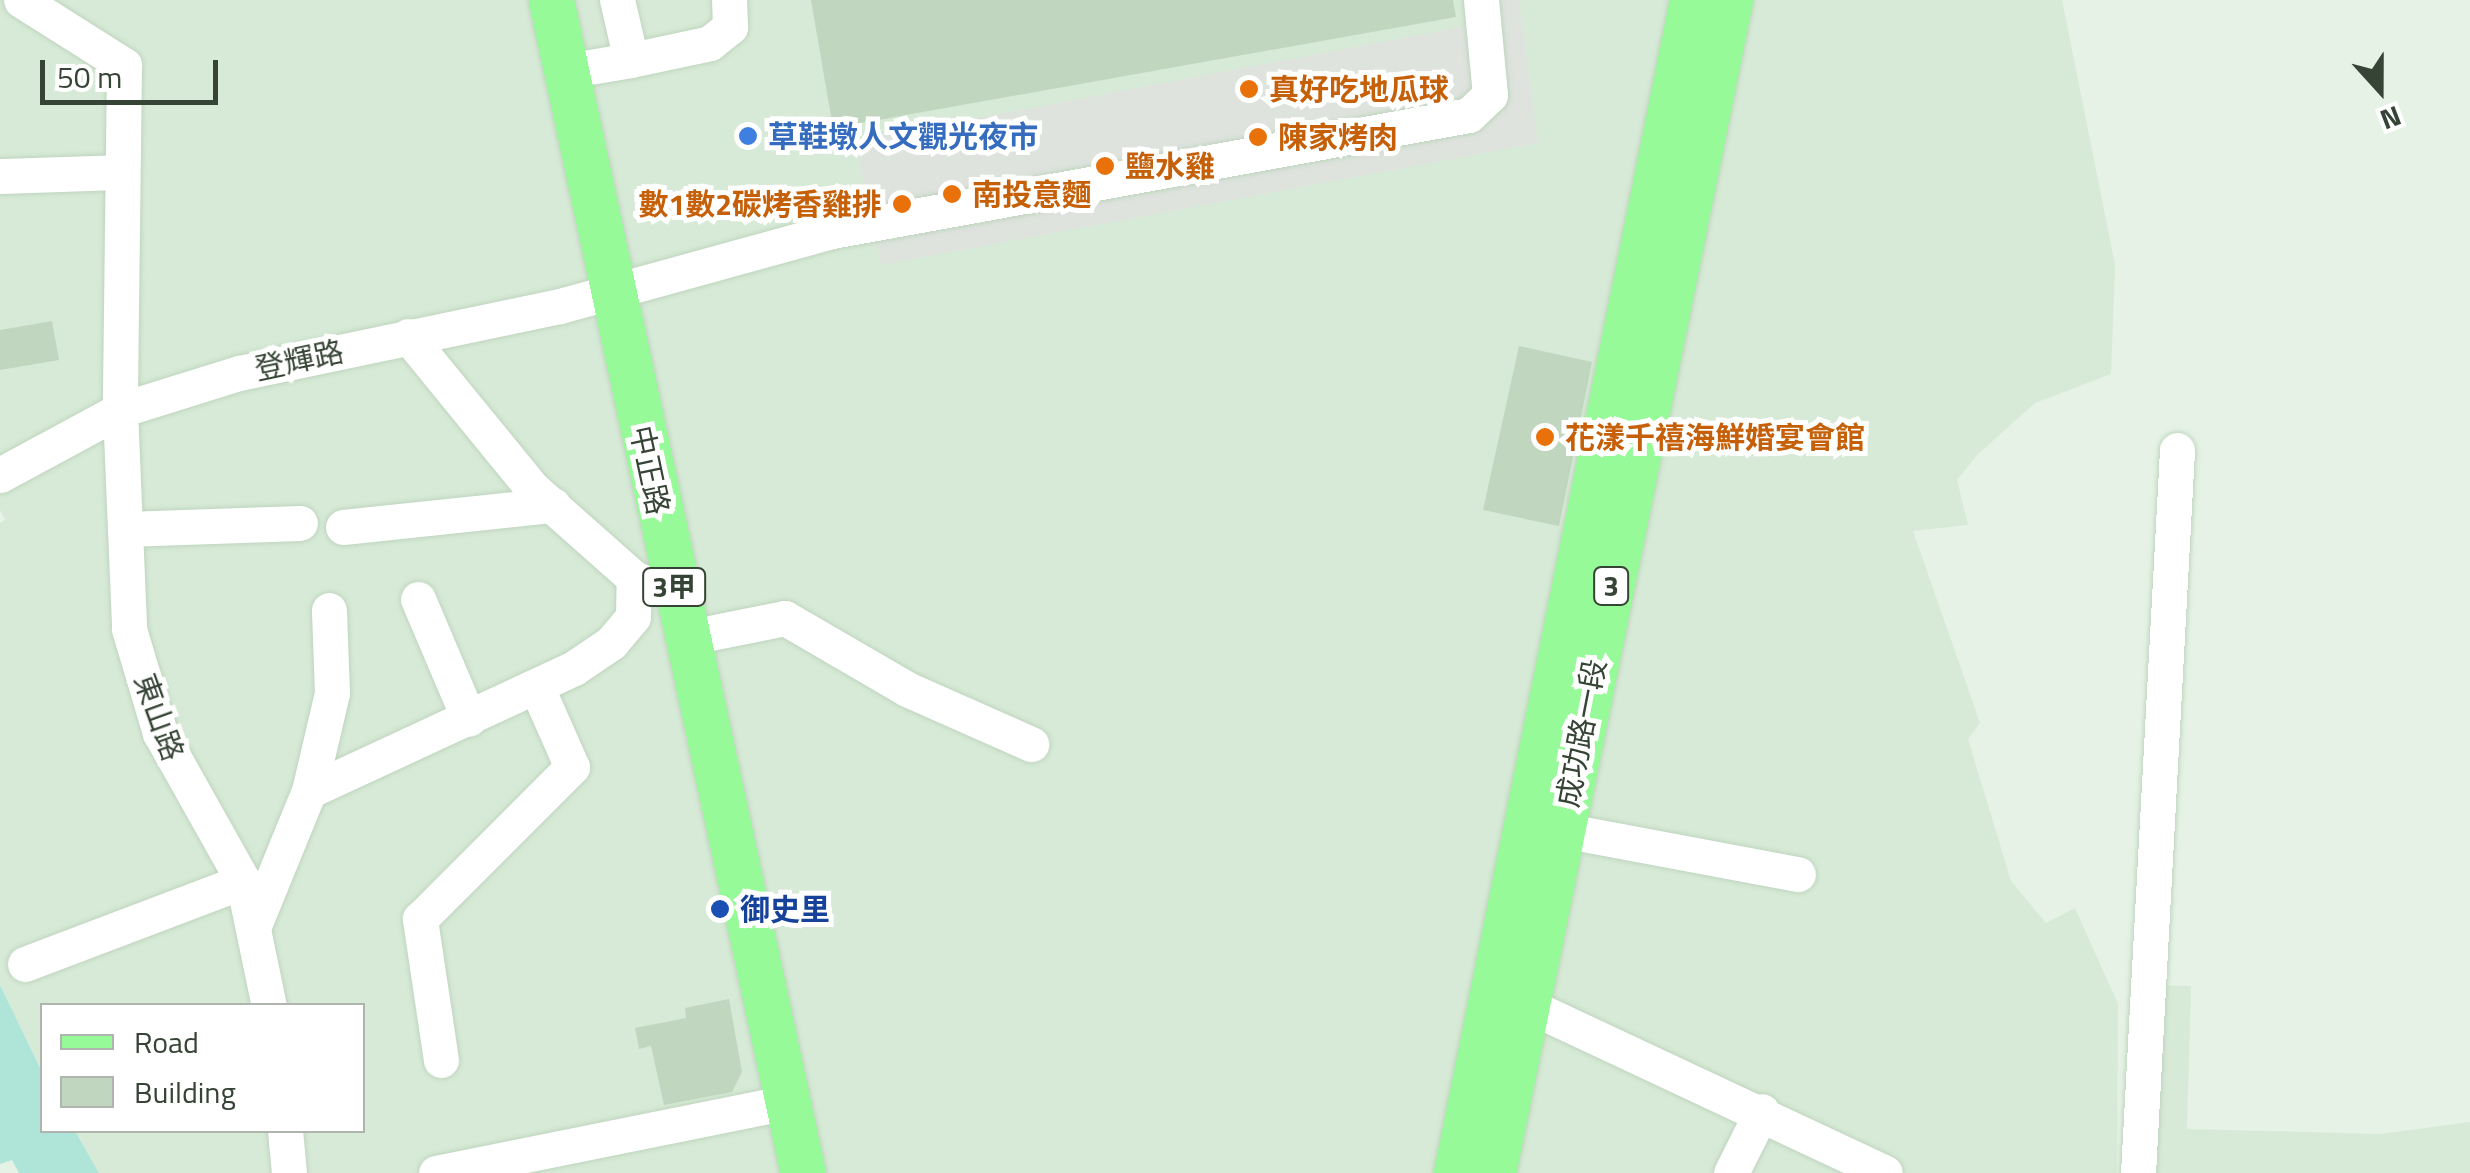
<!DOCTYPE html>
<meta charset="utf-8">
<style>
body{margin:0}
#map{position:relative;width:2470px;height:1173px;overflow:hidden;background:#e5f2e5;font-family:"Titillium Web","Noto Sans TC",sans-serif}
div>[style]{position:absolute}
.residential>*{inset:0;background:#d7ead7}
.green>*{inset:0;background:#afe5d9}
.parking>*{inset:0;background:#dee3dd}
.building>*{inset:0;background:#c0d6be}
.roads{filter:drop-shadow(0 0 2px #bfd5bf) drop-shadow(0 0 2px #bfd5bf)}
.minor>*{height:35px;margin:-17.5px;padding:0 17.5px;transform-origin:17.5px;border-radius:17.5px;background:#fff}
.major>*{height:45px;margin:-22.5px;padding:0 22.5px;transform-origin:22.5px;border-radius:22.5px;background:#96fa99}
.dots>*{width:28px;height:28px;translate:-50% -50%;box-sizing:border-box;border:5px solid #fff;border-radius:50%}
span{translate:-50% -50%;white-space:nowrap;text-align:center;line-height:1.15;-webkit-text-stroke:10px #fff;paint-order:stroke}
.shield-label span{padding:2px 8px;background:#fff;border:2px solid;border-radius:8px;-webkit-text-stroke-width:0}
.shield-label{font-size:28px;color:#364435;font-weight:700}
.food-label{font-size:30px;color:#c56008;font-weight:700}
.left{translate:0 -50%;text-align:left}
.right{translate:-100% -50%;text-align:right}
.shop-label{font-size:30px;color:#366cbe;font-weight:700}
.street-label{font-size:30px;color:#364435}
.transit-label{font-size:30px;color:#164399;font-weight:700}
.legend{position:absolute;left:40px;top:1003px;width:325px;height:130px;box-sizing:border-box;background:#fff;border:2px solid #afb4ae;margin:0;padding:12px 18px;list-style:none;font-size:30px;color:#364435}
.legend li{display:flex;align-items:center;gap:20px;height:50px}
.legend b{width:50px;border:2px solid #afb4ae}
.north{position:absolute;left:2330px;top:40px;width:100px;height:100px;-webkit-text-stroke:8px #fff;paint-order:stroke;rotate:159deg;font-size:28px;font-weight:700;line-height:40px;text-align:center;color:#364435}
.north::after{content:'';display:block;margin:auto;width:35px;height:45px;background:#364435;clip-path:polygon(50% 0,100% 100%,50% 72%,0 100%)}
.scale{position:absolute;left:40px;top:60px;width:178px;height:45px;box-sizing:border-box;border:5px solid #364435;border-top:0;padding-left:12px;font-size:30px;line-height:35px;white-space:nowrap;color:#364435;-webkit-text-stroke:8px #fff;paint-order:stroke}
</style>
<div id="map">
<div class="residential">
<div style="clip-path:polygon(0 0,2062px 0,2115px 265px,2111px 374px,2035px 403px,1977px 455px,1957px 480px,1968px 525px,1913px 531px,1980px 723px,1968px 739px,2011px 881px,2046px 923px,2075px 908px,2118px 1004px,2117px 1173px,99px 1173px,75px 1131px,362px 1130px,362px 1006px,42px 1006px,42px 1072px,0 985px,0 523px,5px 520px,0 510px)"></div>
<div style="clip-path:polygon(2152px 985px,2191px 986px,2187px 1129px,2380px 1134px,2470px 1122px,2470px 1173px,2150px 1173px)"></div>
</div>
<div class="green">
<div style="clip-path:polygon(0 985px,42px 1072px,42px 1130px,75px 1131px,99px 1173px,19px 1173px,12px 1160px,0 1164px)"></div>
</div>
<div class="parking">
<div style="clip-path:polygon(1463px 0,1519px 0,1538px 143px,881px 265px,855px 141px,1456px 28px,1468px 23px)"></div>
</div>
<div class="building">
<div style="clip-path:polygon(811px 0,1453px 0,1456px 17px,833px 128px)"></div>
<div style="clip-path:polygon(52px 321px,59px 360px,0 370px,0 330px)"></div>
<div style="clip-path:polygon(1519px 346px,1592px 362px,1559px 526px,1483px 510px)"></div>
<div style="clip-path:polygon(729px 999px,742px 1072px,732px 1092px,664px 1105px,651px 1046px,639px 1049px,635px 1028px,686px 1018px,685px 1008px)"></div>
</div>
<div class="roads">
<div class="minor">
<div style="left:21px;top:0;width:122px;rotate:32.3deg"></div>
<div style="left:124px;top:65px;width:345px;rotate:90.7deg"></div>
<div style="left:120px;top:410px;width:219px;rotate:87.6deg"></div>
<div style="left:129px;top:629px;width:109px;rotate:73.4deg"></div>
<div style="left:160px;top:733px;width:170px;rotate:60.7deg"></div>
<div style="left:243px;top:881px;width:128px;rotate:78.3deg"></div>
<div style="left:631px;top:60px;width:81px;rotate:-12.1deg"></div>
<div style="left:710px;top:43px;width:26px;rotate:-39deg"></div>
<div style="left:730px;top:27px;width:27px;rotate:-92deg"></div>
<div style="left:566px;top:71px;width:66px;rotate:-9.6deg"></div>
<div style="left:631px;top:60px;width:62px;rotate:-103.1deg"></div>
<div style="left:0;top:176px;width:122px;rotate:-1.9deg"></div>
<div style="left:408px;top:336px;width:195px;rotate:50.8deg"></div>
<div style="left:531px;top:487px;width:137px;rotate:41.5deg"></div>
<div style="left:634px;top:578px;width:20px;rotate:24deg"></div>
<div style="left:0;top:475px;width:136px;rotate:-28.4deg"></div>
<div style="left:120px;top:410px;width:125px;rotate:-17.3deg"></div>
<div style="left:239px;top:373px;width:328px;rotate:-11.8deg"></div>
<div style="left:560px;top:306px;width:282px;rotate:-15.4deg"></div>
<div style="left:832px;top:231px;width:647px;rotate:-10.32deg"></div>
<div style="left:1469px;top:115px;width:29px;rotate:-44deg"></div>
<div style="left:1490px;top:95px;width:95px;rotate:-95.4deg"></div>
<div style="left:343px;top:527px;width:211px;rotate:-6deg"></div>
<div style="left:125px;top:529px;width:175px;rotate:-2deg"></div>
<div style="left:418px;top:599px;width:130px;rotate:67deg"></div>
<div style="left:685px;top:638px;width:102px;rotate:-11.3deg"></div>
<div style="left:785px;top:618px;width:141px;rotate:30.2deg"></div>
<div style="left:907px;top:689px;width:136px;rotate:23.9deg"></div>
<div style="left:309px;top:791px;width:101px;rotate:-76.8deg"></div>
<div style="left:332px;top:693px;width:83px;rotate:-92.1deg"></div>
<div style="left:1562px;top:830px;width:240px;rotate:10.6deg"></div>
<div style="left:255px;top:923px;width:143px;rotate:-67.8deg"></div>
<div style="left:309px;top:791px;width:292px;rotate:-24.9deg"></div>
<div style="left:574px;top:668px;width:45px;rotate:-34deg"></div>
<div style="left:611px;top:643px;width:34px;rotate:-50deg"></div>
<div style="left:633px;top:617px;width:39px;rotate:-89deg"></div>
<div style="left:25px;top:964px;width:233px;rotate:-20.8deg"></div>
<div style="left:1512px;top:987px;width:23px;rotate:50deg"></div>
<div style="left:1527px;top:1005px;width:395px;rotate:25.1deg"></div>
<div style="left:441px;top:1060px;width:143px;rotate:-98.5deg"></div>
<div style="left:420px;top:919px;width:215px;rotate:-45deg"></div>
<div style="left:572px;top:767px;width:86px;rotate:-113.9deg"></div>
<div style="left:285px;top:1130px;width:43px;rotate:84.7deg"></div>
<div style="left:436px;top:1173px;width:359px;rotate:-11.4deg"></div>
<div style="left:1731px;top:1173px;width:69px;rotate:-63.4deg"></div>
<div style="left:2138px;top:1173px;width:724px;rotate:-86.91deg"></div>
</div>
<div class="major">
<div style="left:551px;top:0;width:1200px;rotate:77.88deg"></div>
<div style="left:1456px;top:1173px;width:1197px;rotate:-78.62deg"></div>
<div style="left:1493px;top:1173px;width:1197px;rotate:-78.58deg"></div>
</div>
</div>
<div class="dots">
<div style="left:1249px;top:89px;background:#e8710a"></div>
<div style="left:748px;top:136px;background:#3f7fe0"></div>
<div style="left:1258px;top:137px;background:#e8710a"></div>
<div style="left:1105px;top:166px;background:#e8710a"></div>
<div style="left:952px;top:194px;background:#e8710a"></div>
<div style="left:902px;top:204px;background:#e8710a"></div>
<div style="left:1545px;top:437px;background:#e8710a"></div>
<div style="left:720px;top:909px;background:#1a4fb4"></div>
</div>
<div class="shield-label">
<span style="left:1611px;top:586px">3</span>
<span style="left:674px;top:587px">3甲</span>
</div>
<div class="food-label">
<span class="left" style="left:1269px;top:89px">真好吃地瓜球</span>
<span class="left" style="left:1278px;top:137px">陳家烤肉</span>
<span class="left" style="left:1125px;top:166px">鹽水雞</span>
<span class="left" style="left:972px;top:194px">南投意麵</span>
<span class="right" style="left:882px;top:204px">數1數2碳烤香雞排</span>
<span class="left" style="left:1565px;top:437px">花漾千禧海鮮婚宴會館</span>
</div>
<div class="shop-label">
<span class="left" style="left:768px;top:136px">草鞋墩人文觀光夜市</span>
</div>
<div class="street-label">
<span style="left:299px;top:360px;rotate:-12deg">登輝路</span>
<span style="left:650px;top:470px;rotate:78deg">中正路</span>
<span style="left:159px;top:717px;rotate:70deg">東山路</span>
<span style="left:1581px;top:733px;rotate:-79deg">成功路一段</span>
</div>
<div class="transit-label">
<span class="left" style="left:740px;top:909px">御史里</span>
</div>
<ul class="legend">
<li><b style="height:12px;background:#96fa99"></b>Road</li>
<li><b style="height:28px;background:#c0d6be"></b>Building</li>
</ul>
<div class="north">N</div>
<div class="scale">50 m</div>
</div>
